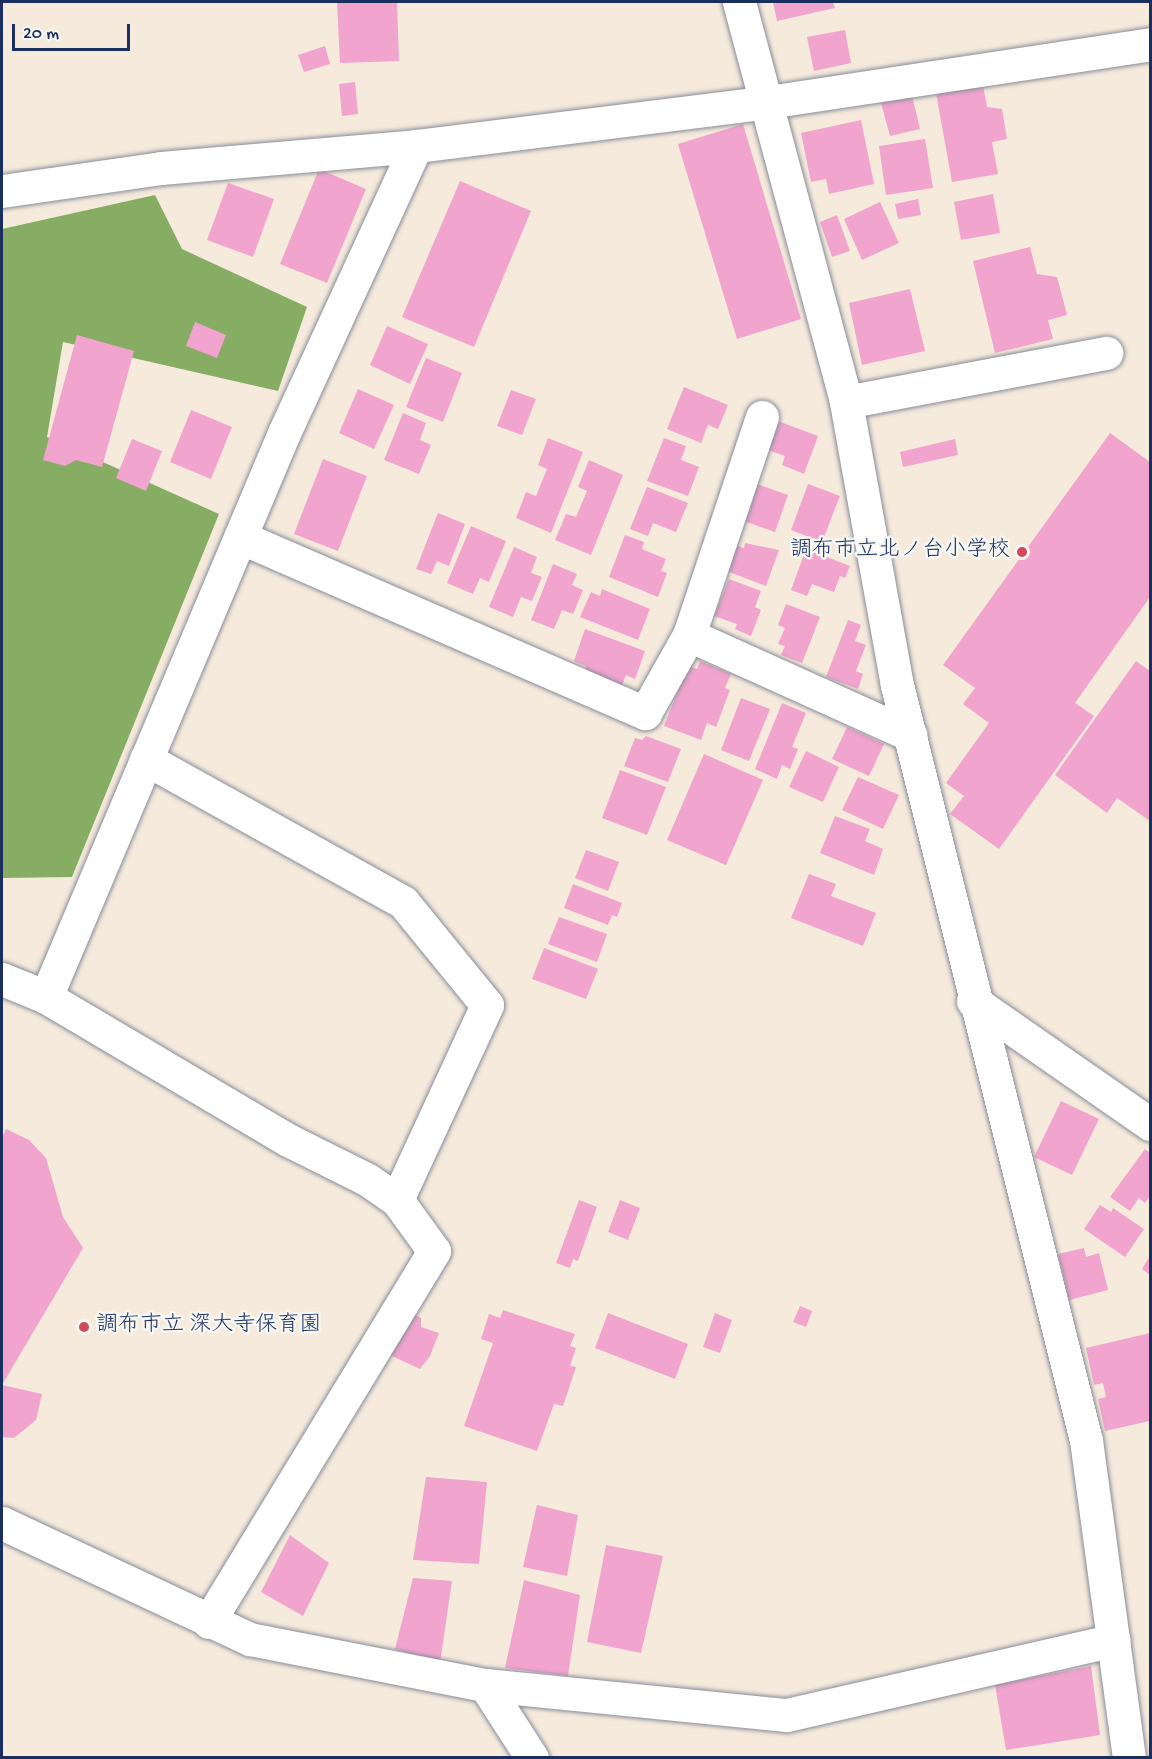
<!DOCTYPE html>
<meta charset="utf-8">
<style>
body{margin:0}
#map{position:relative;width:1152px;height:1759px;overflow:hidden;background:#f5eadb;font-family:"Gochi Hand","Klee One",sans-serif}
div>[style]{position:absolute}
.forest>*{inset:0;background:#86ad63}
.building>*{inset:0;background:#f1a4ce}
.roads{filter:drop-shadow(0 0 2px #888c9c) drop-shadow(0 0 2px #888c9c)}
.minor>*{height:33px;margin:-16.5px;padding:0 16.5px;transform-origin:16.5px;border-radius:16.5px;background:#fff}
.dots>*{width:16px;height:16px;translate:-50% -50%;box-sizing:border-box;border:3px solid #f6f6f2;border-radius:50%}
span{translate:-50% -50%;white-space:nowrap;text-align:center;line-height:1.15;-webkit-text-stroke:5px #f6f6f2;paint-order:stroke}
.poi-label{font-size:22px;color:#1b2f5e}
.right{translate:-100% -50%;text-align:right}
.left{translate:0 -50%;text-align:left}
.frame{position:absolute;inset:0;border:3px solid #1b2f5e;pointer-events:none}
.scale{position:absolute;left:12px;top:24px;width:118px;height:27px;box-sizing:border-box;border:3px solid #1b2f5e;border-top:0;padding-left:8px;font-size:18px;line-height:21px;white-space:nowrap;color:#1b2f5e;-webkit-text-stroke:4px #f6f6f2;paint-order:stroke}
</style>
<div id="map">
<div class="forest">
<div style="clip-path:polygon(155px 195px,182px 249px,307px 307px,278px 391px,63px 342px,47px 437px,219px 514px,72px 877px,2px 878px,2px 229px)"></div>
</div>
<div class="building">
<div style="clip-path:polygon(337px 2px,397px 2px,399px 61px,340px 63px)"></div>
<div style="clip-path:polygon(773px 2px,833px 2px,835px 8px,777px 21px)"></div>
<div style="clip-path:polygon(845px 30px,851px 63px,814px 71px,807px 37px)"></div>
<div style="clip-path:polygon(325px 46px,330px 64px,304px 72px,298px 55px)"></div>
<div style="clip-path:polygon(355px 82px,358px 114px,342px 116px,339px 84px)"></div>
<div style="clip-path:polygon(983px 85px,987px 107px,1002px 109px,1007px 139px,992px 142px,998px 174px,952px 182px,936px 93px)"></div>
<div style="clip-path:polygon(911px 91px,920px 129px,890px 136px,880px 99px)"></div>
<div style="clip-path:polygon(861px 120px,874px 184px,829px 194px,826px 179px,811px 182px,801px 133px)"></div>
<div style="clip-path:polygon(743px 124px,801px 319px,737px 339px,678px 144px)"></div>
<div style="clip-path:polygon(925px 139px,933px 188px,886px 195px,879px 146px)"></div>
<div style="clip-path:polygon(319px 169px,366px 189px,327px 283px,280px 264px)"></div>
<div style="clip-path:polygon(460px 181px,531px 211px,474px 347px,402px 317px)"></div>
<div style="clip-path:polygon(228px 183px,274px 199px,253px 257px,207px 240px)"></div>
<div style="clip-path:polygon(993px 194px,1000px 233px,961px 240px,954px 202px)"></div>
<div style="clip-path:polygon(918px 199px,921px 215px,898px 219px,895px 204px)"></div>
<div style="clip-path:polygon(880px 202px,899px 243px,862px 260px,844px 219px)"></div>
<div style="clip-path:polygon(837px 215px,850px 251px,832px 257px,820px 222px)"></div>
<div style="clip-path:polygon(1030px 247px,1037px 274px,1057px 277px,1067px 315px,1048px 320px,1053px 339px,995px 353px,973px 261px)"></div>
<div style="clip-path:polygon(910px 289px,925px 351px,862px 365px,849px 303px)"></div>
<div style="clip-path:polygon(195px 322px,226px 335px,217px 358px,186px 346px)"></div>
<div style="clip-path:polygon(387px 326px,428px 344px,410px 384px,370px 365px)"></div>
<div style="clip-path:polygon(77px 335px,134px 351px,102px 467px,76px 460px,65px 466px,43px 460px)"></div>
<div style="clip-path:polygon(426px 358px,462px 373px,443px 422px,406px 407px)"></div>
<div style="clip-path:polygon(684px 387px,728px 405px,718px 429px,708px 425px,701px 443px,667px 429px)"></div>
<div style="clip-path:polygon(358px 389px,394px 405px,374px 449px,339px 433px)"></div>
<div style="clip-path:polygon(511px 390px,536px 399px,522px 435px,497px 426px)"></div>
<div style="clip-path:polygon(191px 410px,232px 427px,211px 479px,170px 462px)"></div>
<div style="clip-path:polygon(403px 413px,426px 423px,420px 440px,431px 445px,419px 474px,384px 460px)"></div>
<div style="clip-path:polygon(775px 420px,818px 436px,804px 474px,782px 465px,785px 456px,765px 449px)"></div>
<div style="clip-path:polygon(1110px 433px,1150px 462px,1150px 597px,1075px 703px,1094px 716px,999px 849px,950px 814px,964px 796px,946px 783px,989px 723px,963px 704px,975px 688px,943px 665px)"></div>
<div style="clip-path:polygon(548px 438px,583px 452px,551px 533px,516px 518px,526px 492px,536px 496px,547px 469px,538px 465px)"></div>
<div style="clip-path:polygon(664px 438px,686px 446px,681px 460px,699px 467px,688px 496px,647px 481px)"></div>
<div style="clip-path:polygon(132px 439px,162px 451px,146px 491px,116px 478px)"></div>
<div style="clip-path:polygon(955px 439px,958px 455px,903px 467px,900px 452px)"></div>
<div style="clip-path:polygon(323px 459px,367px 476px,338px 551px,294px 534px)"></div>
<div style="clip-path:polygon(589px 460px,623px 475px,591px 555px,555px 540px,566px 514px,576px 517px,587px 491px,578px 487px)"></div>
<div style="clip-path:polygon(751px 482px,788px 495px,775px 532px,738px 519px)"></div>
<div style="clip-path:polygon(808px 484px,840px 496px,822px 542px,791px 530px)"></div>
<div style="clip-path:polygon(647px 487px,688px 503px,676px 532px,653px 523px,648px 536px,630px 529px)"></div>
<div style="clip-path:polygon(438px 513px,465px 524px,449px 566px,437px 561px,431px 574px,416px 569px)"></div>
<div style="clip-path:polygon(471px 526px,506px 541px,489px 582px,480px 578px,473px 594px,447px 583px)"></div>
<div style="clip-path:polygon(625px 535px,644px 542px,642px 549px,666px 559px,661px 571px,667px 573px,658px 597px,609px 577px)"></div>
<div style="clip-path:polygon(745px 543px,779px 550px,766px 586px,724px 570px,733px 544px,744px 548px)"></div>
<div style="clip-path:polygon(514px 547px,537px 557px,531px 573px,542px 577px,532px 601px,521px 597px,513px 617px,489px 607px)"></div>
<div style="clip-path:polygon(806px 549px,850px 566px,845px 578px,840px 576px,834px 592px,812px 584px,807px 596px,791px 590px)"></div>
<div style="clip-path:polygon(553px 564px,577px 574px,572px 585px,583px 590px,573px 614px,562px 610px,554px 629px,531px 620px)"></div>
<div style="clip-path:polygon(729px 579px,761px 591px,755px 607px,761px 610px,751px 636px,735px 629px,737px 624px,714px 616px)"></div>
<div style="clip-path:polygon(602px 589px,650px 609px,638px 640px,580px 617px,591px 592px,600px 596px)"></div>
<div style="clip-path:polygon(786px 604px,820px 617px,802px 663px,781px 655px,785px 646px,778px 644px,785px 628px,778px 625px)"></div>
<div style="clip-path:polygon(848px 620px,861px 625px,855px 641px,866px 645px,856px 671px,863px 674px,858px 689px,826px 677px)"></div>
<div style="clip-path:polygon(585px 629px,645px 651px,635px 679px,626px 675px,622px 686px,585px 672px,586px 666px,574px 661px)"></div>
<div style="clip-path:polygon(700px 661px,731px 674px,725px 688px,730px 690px,716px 727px,707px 723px,701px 740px,664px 726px,688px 666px,697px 669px)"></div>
<div style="clip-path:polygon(1136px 661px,1150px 671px,1150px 821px,1117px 798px,1107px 813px,1055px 775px)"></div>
<div style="clip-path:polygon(741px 698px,770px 709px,749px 761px,721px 750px)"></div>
<div style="clip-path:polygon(782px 703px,806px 713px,792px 747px,798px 749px,790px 769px,782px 765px,777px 779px,755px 769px)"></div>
<div style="clip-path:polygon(847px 727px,884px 744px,869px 776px,832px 759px)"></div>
<div style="clip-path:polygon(646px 736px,681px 749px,668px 782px,624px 766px,635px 738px,642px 740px)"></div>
<div style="clip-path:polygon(806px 751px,839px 767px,823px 802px,789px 787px)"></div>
<div style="clip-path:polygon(704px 754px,763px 780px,726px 865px,667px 840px)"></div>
<div style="clip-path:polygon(620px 770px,666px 787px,647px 835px,602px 818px)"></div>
<div style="clip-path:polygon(858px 777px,899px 795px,883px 829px,842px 810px)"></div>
<div style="clip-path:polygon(835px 816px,870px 829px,865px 841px,883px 849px,874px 875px,820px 853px)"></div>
<div style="clip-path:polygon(586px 850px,619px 862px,608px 891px,575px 878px)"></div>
<div style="clip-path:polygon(809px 874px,836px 884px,831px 896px,876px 913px,863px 946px,791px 918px)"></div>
<div style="clip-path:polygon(573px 884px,622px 903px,617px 917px,612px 915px,608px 925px,564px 908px)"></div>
<div style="clip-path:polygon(559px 917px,607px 934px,597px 962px,548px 944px)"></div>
<div style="clip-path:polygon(544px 948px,598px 969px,586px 999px,532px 979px)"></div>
<div style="clip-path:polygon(1061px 1101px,1099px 1119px,1072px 1175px,1034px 1157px)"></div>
<div style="clip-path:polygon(6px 1129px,29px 1140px,46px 1158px,63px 1217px,83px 1248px,2px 1385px,42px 1394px,36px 1420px,14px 1438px,2px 1437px,2px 1137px)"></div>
<div style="clip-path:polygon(1145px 1149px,1150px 1153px,1150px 1196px,1145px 1203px,1139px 1198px,1130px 1211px,1110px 1197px)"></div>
<div style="clip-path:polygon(579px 1200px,597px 1207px,578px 1261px,573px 1259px,570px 1268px,556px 1263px)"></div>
<div style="clip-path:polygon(620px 1200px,640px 1208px,628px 1240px,608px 1232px)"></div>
<div style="clip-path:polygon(1100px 1205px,1111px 1212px,1113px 1208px,1144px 1229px,1125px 1257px,1084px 1229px)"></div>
<div style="clip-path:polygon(1084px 1248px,1086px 1257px,1099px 1253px,1108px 1290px,1069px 1300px,1058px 1254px)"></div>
<div style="clip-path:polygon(1150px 1256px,1150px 1275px,1142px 1269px)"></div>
<div style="clip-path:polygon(800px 1306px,812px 1311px,806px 1327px,793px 1322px)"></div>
<div style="clip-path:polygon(503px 1310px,575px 1334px,570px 1346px,576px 1348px,570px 1366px,576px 1367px,563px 1406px,554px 1404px,537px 1451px,464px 1426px,493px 1343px,481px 1339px,489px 1314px,500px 1318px)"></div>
<div style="clip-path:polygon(409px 1311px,421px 1318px,421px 1327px,439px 1333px,430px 1356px,420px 1369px,388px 1354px)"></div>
<div style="clip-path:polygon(608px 1313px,688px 1344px,675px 1379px,595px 1348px)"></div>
<div style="clip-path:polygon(715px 1313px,732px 1320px,720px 1353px,703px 1347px)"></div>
<div style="clip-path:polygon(1150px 1333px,1150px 1421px,1105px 1431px,1098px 1399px,1106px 1397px,1103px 1383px,1094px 1385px,1086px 1348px)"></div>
<div style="clip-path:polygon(426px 1477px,487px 1482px,479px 1564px,413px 1560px)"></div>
<div style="clip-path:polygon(537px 1505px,578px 1515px,567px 1576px,523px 1567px)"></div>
<div style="clip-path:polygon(290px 1535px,329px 1563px,303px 1616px,261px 1592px)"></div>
<div style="clip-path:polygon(606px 1545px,663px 1556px,641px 1653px,587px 1642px)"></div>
<div style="clip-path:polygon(413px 1578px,452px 1581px,440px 1663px,395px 1649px)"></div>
<div style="clip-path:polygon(524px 1580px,580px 1595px,568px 1676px,505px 1668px)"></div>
<div style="clip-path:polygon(1091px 1666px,1100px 1735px,1006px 1750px,995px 1685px)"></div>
</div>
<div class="roads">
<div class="minor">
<div style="left:739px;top:2px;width:414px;rotate:75deg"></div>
<div style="left:846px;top:402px;width:288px;rotate:79.8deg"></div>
<div style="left:897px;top:685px;width:778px;rotate:75.95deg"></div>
<div style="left:1086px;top:1440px;width:321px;rotate:82.3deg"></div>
<div style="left:2px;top:191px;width:161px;rotate:-8.2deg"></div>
<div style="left:161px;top:168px;width:256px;rotate:-4.9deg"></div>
<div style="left:416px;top:146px;width:355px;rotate:-7.1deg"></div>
<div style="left:768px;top:102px;width:386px;rotate:-8.6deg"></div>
<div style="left:846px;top:402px;width:265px;rotate:-10.7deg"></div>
<div style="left:240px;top:537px;width:442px;rotate:23.5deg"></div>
<div style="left:645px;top:713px;width:90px;rotate:-60.6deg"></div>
<div style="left:689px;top:635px;width:230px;rotate:-71.5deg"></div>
<div style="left:689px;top:635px;width:243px;rotate:24.3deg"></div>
<div style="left:146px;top:759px;width:294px;rotate:29.1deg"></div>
<div style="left:403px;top:902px;width:133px;rotate:50.8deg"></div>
<div style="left:487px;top:1005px;width:215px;rotate:114.8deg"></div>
<div style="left:2px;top:979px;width:48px;rotate:22.2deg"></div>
<div style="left:46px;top:997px;width:281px;rotate:30.6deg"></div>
<div style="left:288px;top:1140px;width:89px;rotate:26.6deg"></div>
<div style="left:368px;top:1180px;width:35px;rotate:35deg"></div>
<div style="left:397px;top:1200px;width:63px;rotate:54deg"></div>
<div style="left:434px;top:1251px;width:434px;rotate:121.3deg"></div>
<div style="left:46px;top:997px;width:612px;rotate:-67.12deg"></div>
<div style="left:284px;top:433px;width:316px;rotate:-65.3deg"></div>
<div style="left:973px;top:1001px;width:216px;rotate:34.8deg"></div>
<div style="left:2px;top:1523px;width:274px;rotate:25.1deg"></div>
<div style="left:250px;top:1639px;width:239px;rotate:11.1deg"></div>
<div style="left:485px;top:1685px;width:303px;rotate:5.7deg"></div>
<div style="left:787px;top:1715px;width:335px;rotate:-12.9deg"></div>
<div style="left:485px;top:1685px;width:87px;rotate:57.2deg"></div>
</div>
</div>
<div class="dots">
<div style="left:1022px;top:552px;background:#d1495b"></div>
<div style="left:84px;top:1327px;background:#d1495b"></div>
</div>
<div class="poi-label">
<span class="right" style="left:1010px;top:552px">調布市立北ノ台小学校</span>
<span class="left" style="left:96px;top:1327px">調布市立 深大寺保育園</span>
</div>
<div class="frame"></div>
<div class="scale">20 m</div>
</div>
